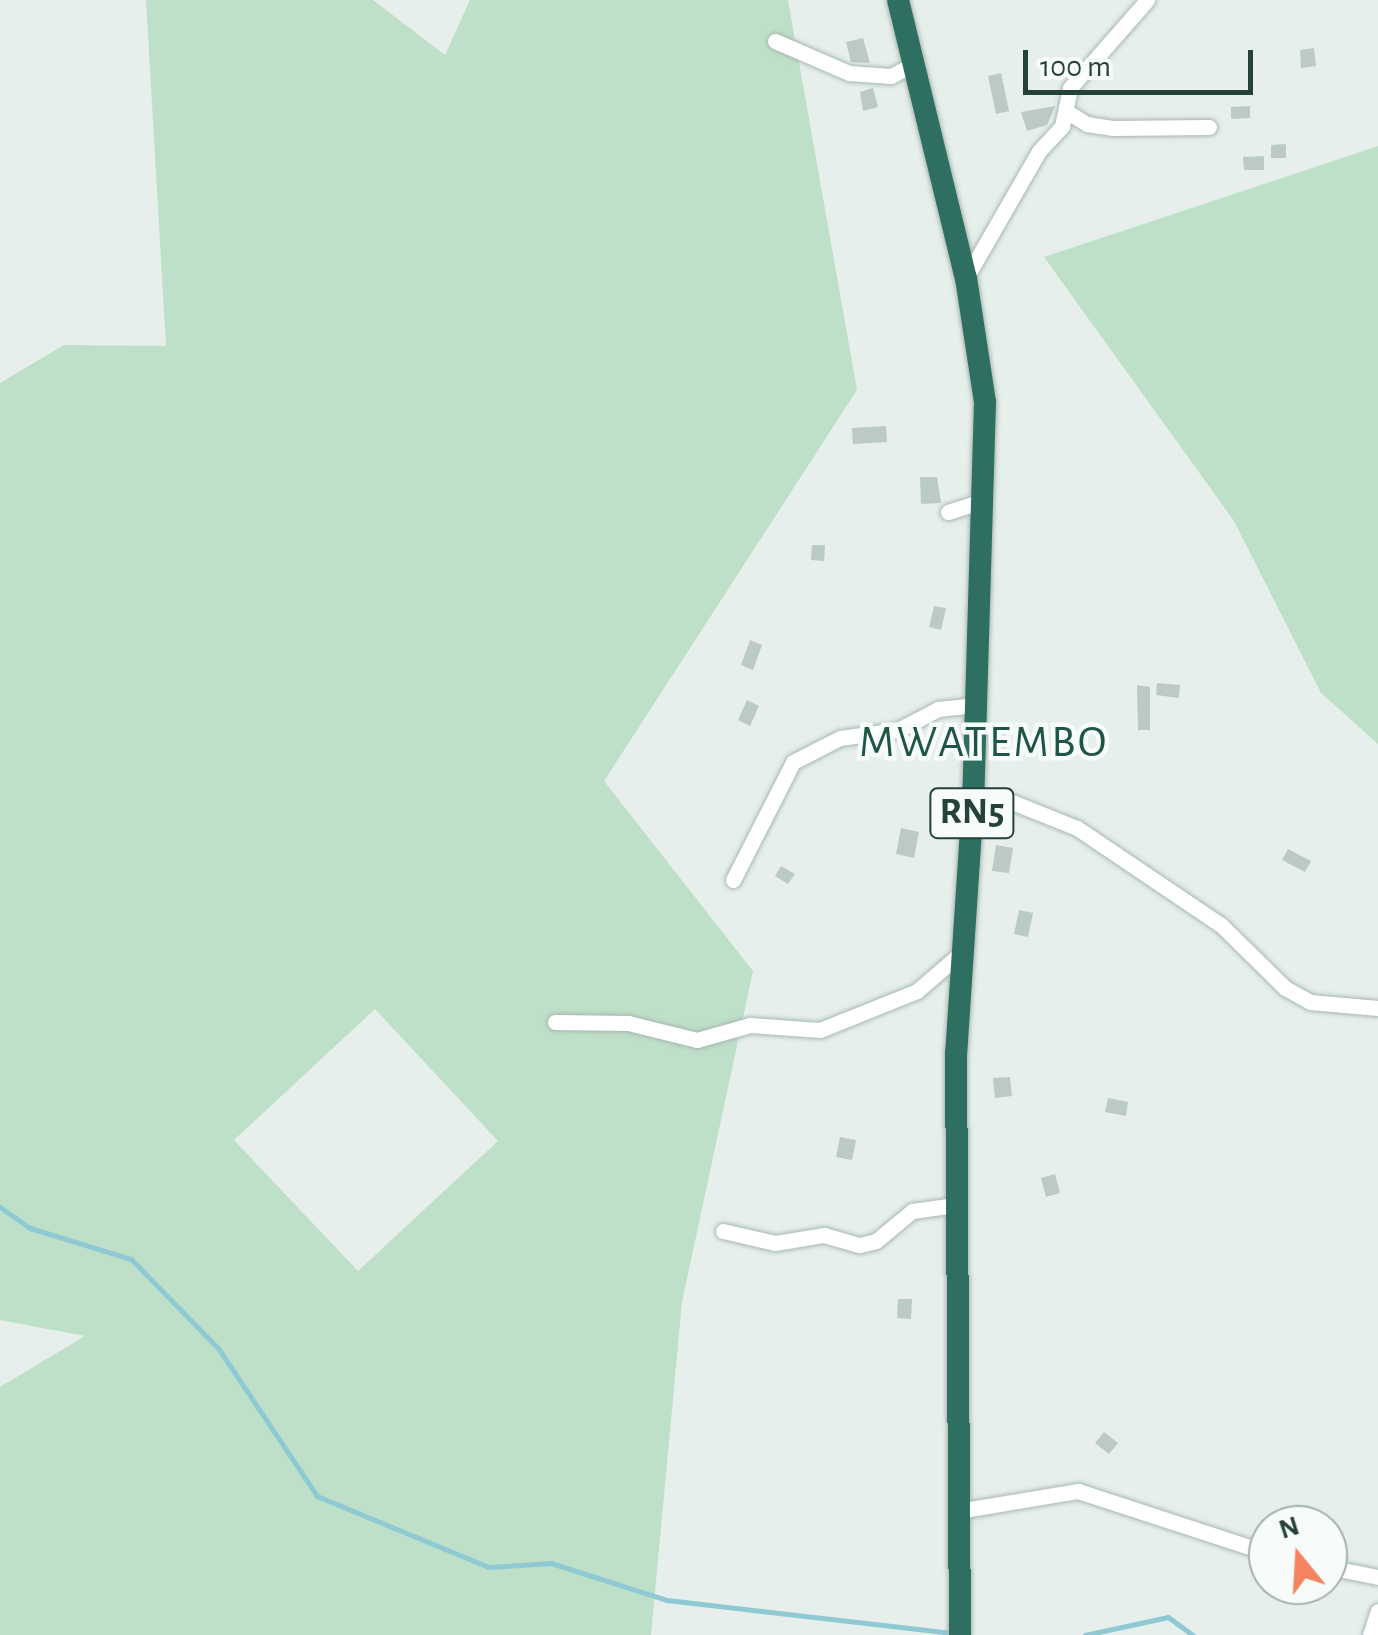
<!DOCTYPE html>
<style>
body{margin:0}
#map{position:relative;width:1378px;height:1635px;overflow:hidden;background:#e6efeb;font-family:"Alegreya Sans",sans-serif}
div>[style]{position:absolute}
.green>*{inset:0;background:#bfe0c8}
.stream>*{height:5px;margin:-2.5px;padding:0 2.5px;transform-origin:2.5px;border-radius:2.5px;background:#8ec9d4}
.building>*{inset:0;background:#bbcac4}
.roads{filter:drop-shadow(0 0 2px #a8b8b2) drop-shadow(0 0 2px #a8b8b2)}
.minor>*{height:15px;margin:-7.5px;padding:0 7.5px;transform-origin:7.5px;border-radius:7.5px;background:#fff}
.highway>*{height:22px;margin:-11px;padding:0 11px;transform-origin:11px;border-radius:11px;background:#2f6f62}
span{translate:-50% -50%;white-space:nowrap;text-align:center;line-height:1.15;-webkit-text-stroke:9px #f7fbf9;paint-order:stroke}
.shield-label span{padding:2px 8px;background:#f7fbf9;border:2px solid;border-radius:8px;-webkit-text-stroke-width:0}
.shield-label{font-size:38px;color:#24423a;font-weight:700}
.quarter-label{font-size:45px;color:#1f5548;letter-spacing:2.5px}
.north{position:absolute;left:1248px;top:1505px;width:100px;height:100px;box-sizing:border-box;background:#f7fbf9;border:2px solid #a3b1ad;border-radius:50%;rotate:342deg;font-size:28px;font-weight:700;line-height:40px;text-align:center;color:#24423a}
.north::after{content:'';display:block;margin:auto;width:35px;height:45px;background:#f4845f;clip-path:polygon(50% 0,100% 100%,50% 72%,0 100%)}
.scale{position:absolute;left:1023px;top:50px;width:230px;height:45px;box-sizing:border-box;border:5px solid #24423a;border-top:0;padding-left:12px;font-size:30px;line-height:35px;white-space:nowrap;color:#24423a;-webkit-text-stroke:8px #f7fbf9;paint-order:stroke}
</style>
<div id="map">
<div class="green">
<div style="clip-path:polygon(evenodd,146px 0,373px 0,445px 55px,470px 0,788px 0,857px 390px,604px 781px,753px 971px,682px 1302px,651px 1635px,0 1635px,0 1387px,85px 1336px,0 1320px,0 383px,64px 345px,166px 346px,146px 0,375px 1009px,498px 1141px,358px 1271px,234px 1140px,375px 1009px)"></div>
<div style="clip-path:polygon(1378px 146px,1378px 744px,1321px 693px,1234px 521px,1044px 257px)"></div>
</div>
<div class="stream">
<div style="left:0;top:1207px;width:37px;rotate:35deg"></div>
<div style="left:30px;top:1228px;width:106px;rotate:17.1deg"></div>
<div style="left:131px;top:1259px;width:124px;rotate:45.7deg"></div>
<div style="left:218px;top:1348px;width:178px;rotate:56.2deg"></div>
<div style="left:317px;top:1496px;width:185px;rotate:22.5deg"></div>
<div style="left:488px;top:1567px;width:63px;rotate:-3.6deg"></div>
<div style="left:551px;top:1563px;width:122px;rotate:17.7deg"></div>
<div style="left:667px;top:1600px;width:287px;rotate:6.6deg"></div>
<div style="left:1085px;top:1635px;width:85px;rotate:-12.2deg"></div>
<div style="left:1168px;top:1617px;width:31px;rotate:36deg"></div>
</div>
<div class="building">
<div style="clip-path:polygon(863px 38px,870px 63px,851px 62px,846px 42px)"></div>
<div style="clip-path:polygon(1314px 48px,1316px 66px,1301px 68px,1300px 50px)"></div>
<div style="clip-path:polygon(1001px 73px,1009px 111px,996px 114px,988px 76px)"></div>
<div style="clip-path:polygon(873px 88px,878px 107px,863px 111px,860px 92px)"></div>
<div style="clip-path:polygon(1055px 106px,1047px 125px,1027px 131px,1021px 112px)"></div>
<div style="clip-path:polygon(1250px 106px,1250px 118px,1231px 119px,1231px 107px)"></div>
<div style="clip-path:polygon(1286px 144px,1286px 158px,1271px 158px,1271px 145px)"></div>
<div style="clip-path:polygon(1264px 156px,1264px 170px,1244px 170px,1243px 157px)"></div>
<div style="clip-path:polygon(886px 426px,887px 442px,853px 444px,852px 428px)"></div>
<div style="clip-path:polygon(920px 477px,937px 477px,941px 503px,921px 504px)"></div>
<div style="clip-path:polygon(812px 545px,825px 545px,824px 561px,811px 560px)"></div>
<div style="clip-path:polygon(934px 606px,946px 608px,941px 630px,929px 627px)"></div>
<div style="clip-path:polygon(750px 640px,762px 645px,753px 670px,741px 665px)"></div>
<div style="clip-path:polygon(1157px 683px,1180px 685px,1179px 698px,1156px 695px)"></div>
<div style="clip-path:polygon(1137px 685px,1150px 687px,1150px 730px,1138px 730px)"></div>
<div style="clip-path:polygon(747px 700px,759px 706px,750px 726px,738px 720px)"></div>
<div style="clip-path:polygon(994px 727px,1007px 728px,1005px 752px,993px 751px)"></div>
<div style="clip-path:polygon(901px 828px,919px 832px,914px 858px,896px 854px)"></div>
<div style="clip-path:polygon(996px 845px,1013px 848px,1009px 873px,992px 871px)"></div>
<div style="clip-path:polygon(1288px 849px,1311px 861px,1305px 872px,1282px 860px)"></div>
<div style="clip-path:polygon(781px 866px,795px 874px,788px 884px,775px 876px)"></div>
<div style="clip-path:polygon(1019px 910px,1033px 913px,1028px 937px,1014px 934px)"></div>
<div style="clip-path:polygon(1010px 1077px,1012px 1096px,995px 1098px,993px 1078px)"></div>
<div style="clip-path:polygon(1108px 1098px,1128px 1102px,1126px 1116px,1105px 1112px)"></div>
<div style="clip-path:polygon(840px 1137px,856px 1140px,852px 1160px,836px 1157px)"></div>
<div style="clip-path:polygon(1055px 1174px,1060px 1193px,1046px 1197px,1041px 1178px)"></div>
<div style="clip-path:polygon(898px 1299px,912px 1299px,911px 1319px,897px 1318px)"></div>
<div style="clip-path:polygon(1104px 1432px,1118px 1443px,1109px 1454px,1095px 1443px)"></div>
</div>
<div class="roads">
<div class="minor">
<div style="left:775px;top:41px;width:81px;rotate:23.4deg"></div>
<div style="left:849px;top:73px;width:42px;rotate:4.1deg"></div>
<div style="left:891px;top:76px;width:26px;rotate:-28deg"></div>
<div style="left:1066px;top:111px;width:25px;rotate:32deg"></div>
<div style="left:1087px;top:124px;width:25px;rotate:9deg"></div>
<div style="left:1112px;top:128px;width:97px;rotate:-0.6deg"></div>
<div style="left:966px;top:278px;width:146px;rotate:-60.1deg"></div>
<div style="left:1039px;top:151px;width:34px;rotate:-47deg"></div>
<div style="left:1062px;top:126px;width:39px;rotate:-78deg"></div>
<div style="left:1070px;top:88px;width:117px;rotate:-48.8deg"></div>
<div style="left:948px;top:512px;width:33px;rotate:-18deg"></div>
<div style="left:973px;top:800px;width:34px"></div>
<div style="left:1007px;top:800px;width:75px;rotate:21.8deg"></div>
<div style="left:1077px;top:828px;width:174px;rotate:34deg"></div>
<div style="left:1221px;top:925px;width:90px;rotate:44.5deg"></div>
<div style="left:1285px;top:988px;width:29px;rotate:29deg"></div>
<div style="left:1310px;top:1002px;width:68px;rotate:5deg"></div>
<div style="left:733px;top:880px;width:132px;rotate:-63deg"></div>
<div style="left:793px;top:762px;width:53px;rotate:-27.1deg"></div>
<div style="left:840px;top:738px;width:59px;rotate:-7.9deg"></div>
<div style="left:898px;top:730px;width:45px;rotate:-27.7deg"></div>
<div style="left:938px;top:709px;width:37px;rotate:-6deg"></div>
<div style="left:555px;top:1022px;width:73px;rotate:0.8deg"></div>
<div style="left:628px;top:1023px;width:71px;rotate:13.8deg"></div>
<div style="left:697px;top:1040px;width:55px;rotate:-15.8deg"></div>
<div style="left:750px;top:1025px;width:70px;rotate:4.1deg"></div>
<div style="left:820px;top:1030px;width:105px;rotate:-21.9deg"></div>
<div style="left:917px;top:991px;width:60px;rotate:-40.9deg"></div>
<div style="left:723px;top:1231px;width:53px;rotate:13deg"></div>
<div style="left:775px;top:1243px;width:50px;rotate:-9.3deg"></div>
<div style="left:824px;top:1235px;width:37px;rotate:16deg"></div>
<div style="left:860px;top:1245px;width:16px;rotate:-14deg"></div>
<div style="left:876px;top:1241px;width:47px;rotate:-39.8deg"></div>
<div style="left:912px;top:1211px;width:44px;rotate:-7.8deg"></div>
<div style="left:958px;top:1511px;width:122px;rotate:-9.5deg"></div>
<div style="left:1078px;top:1491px;width:200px;rotate:18.1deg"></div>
<div style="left:1328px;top:1567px;width:51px;rotate:11.3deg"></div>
<div style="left:1370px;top:1635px;width:25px;rotate:-72deg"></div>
</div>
<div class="highway">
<div style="left:898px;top:0;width:286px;rotate:76.3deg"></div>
<div style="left:966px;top:278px;width:125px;rotate:81.3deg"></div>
<div style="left:985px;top:402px;width:398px;rotate:91.7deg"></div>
<div style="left:973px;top:800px;width:254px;rotate:93.8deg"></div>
<div style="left:956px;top:1053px;width:582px;rotate:89.61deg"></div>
</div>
</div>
<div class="shield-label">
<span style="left:972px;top:813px">RN5</span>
</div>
<div class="quarter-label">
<span style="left:984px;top:743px">MWATEMBO</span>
</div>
<div class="north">N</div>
<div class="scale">100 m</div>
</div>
